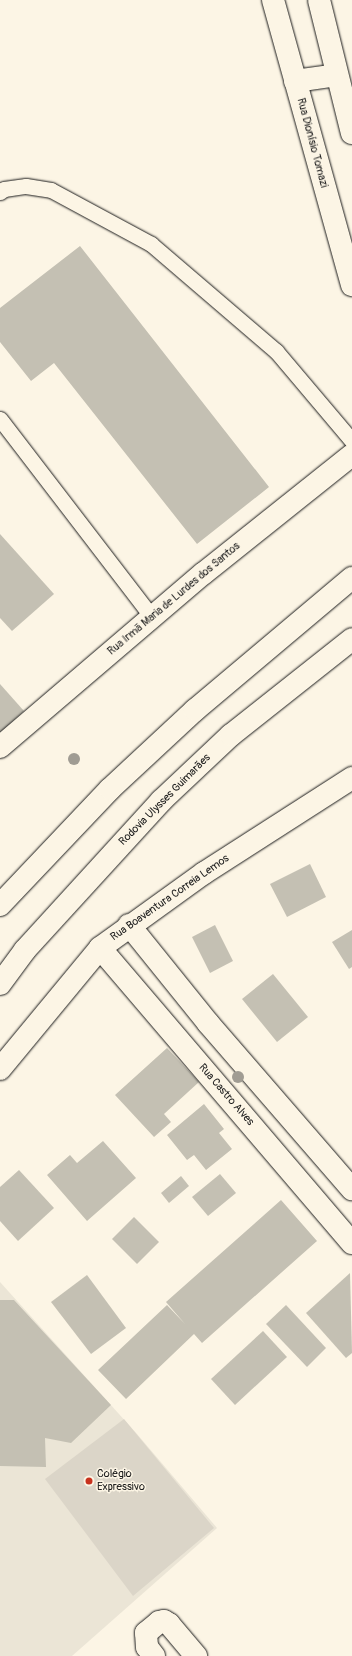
<!DOCTYPE html>
<meta charset="utf-8">
<style>
body{margin:0}
#map{position:relative;width:352px;height:1656px;overflow:hidden;background:#fcf5e5;font-family:Pangolin,sans-serif}
div>[style]{position:absolute}
.built>*{inset:0;background:#ebe5d6}
.green>*{inset:0;background:#dbd5c8}
.building>*{inset:0;background:#c4c0b3}
.roads{filter:drop-shadow(0 0 1px #1c1c1c) drop-shadow(0 0 1px #1c1c1c)}
.service>*{height:15px;margin:-7.5px;padding:0 7.5px;transform-origin:7.5px;border-radius:7.5px;background:#fcf5e5}
.minor>*{height:22px;margin:-11px;padding:0 11px;transform-origin:11px;border-radius:11px;background:#fcf5e5}
.tertiary>*{height:22px;margin:-11px;padding:0 11px;transform-origin:11px;border-radius:11px;background:#fcf5e5}
.trunk>*{height:22px;margin:-11px;padding:0 11px;transform-origin:11px;border-radius:11px;background:#fcf5e5}
.trees>*{width:12px;height:12px;margin:-6px;border-radius:50%;background:#a09c93}
.dots>*{width:11px;height:11px;translate:-50% -50%;box-sizing:border-box;border:2px solid #fcf5e5;border-radius:50%}
span{translate:-50% -50%;white-space:nowrap;text-align:center;line-height:1.15;-webkit-text-stroke:3px #fcf5e5;paint-order:stroke}
.street-label{font-size:11px;color:#1c1c1c}
.poi-label{font-size:11px;color:#1c1c1c}
.left{translate:0 -50%;text-align:left}
</style>
<div id="map">
<div class="built">
<div style="clip-path:polygon(0 1282px,137px 1434px,217px 1528px,72px 1656px,0 1656px)"></div>
</div>
<div class="green">
<div style="clip-path:polygon(124px 1419px,214px 1528px,133px 1596px,45px 1479px)"></div>
</div>
<div class="building">
<div style="clip-path:polygon(80px 246px,269px 487px,197px 544px,54px 363px,31px 381px,0 342px,0 308px)"></div>
<div style="clip-path:polygon(0 534px,54px 594px,12px 631px,0 618px)"></div>
<div style="clip-path:polygon(0 684px,24px 711px,0 733px)"></div>
<div style="clip-path:polygon(310px 864px,326px 897px,287px 917px,270px 884px)"></div>
<div style="clip-path:polygon(215px 925px,233px 961px,210px 973px,192px 937px)"></div>
<div style="clip-path:polygon(352px 930px,352px 967px,349px 969px,332px 942px)"></div>
<div style="clip-path:polygon(273px 974px,308px 1017px,277px 1042px,242px 999px)"></div>
<div style="clip-path:polygon(167px 1048px,199px 1082px,164px 1114px,171px 1122px,154px 1137px,115px 1095px)"></div>
<div style="clip-path:polygon(204px 1104px,224px 1129px,219px 1133px,232px 1149px,206px 1170px,194px 1155px,187px 1160px,167px 1135px)"></div>
<div style="clip-path:polygon(103px 1141px,136px 1178px,87px 1221px,47px 1175px,70px 1155px,77px 1163px)"></div>
<div style="clip-path:polygon(19px 1170px,54px 1208px,18px 1241px,0 1221px,0 1187px)"></div>
<div style="clip-path:polygon(220px 1174px,236px 1193px,208px 1216px,192px 1197px)"></div>
<div style="clip-path:polygon(181px 1176px,189px 1186px,169px 1203px,161px 1193px)"></div>
<div style="clip-path:polygon(281px 1200px,317px 1241px,202px 1343px,194px 1334px,126px 1399px,98px 1370px,167px 1305px,185px 1324px,166px 1302px)"></div>
<div style="clip-path:polygon(134px 1217px,159px 1242px,137px 1264px,112px 1239px)"></div>
<div style="clip-path:polygon(350px 1273px,352px 1353px,346px 1358px,306px 1313px)"></div>
<div style="clip-path:polygon(87px 1275px,126px 1328px,91px 1354px,51px 1302px)"></div>
<div style="clip-path:polygon(0 1300px,14px 1300px,111px 1405px,71px 1443px,45px 1438px,46px 1467px,0 1466px)"></div>
<div style="clip-path:polygon(286px 1305px,326px 1348px,307px 1367px,266px 1324px)"></div>
<div style="clip-path:polygon(263px 1331px,287px 1357px,235px 1405px,211px 1379px)"></div>
</div>
<div class="roads">
<div class="service">
<div style="left:0;top:192px;width:5px;rotate:-37deg"></div>
<div style="left:4px;top:189px;width:22px;rotate:-8deg"></div>
<div style="left:26px;top:186px;width:25px;rotate:9deg"></div>
<div style="left:51px;top:190px;width:114px;rotate:28.4deg"></div>
<div style="left:151px;top:244px;width:165px;rotate:40.6deg"></div>
<div style="left:276px;top:351px;width:118px;rotate:49.8deg"></div>
<div style="left:0;top:419px;width:250px;rotate:52.5deg"></div>
</div>
<div class="minor">
<div style="left:273px;top:0;width:296px;rotate:74.5deg"></div>
<div style="left:319px;top:0;width:137px;rotate:76.1deg"></div>
<div style="left:295px;top:81px;width:42px;rotate:-8.1deg"></div>
<div style="left:129px;top:925px;width:126px;rotate:51.1deg"></div>
<div style="left:208px;top:1023px;width:220px;rotate:49.1deg"></div>
<div style="left:100px;top:948px;width:388px;rotate:49.5deg"></div>
<div style="left:154px;top:1656px;width:11px;rotate:-128deg"></div>
<div style="left:147px;top:1647px;width:14px;rotate:-94deg"></div>
<div style="left:146px;top:1633px;width:17px;rotate:-40deg"></div>
<div style="left:159px;top:1622px;width:5px;rotate:-11deg"></div>
<div style="left:164px;top:1621px;width:6px;rotate:31deg"></div>
<div style="left:169px;top:1624px;width:42px;rotate:49.8deg"></div>
</div>
<div class="tertiary">
<div style="left:0;top:747px;width:268px;rotate:-40.5deg"></div>
<div style="left:204px;top:573px;width:189px;rotate:-38.6deg"></div>
<div style="left:0;top:1069px;width:157px;rotate:-50.4deg"></div>
<div style="left:100px;top:948px;width:128px;rotate:-35.8deg"></div>
<div style="left:204px;top:873px;width:176px;rotate:-32.7deg"></div>
</div>
<div class="trunk">
<div style="left:0;top:905px;width:160px;rotate:-46.5deg"></div>
<div style="left:110px;top:789px;width:116px;rotate:-42.9deg"></div>
<div style="left:195px;top:710px;width:205px;rotate:-40.1deg"></div>
<div style="left:0;top:984px;width:42px;rotate:-53.7deg"></div>
<div style="left:25px;top:950px;width:202px;rotate:-47.6deg"></div>
<div style="left:161px;top:801px;width:96px;rotate:-43.3deg"></div>
<div style="left:231px;top:735px;width:154px;rotate:-38.4deg"></div>
</div>
</div>
<div class="trees">
<div style="left:74px;top:759px"></div>
<div style="left:238px;top:1077px"></div>
</div>
<div class="dots">
<div style="left:89px;top:1481px;background:#c8321e"></div>
</div>
<div class="street-label">
<span style="left:312px;top:143px;rotate:75deg">Rua Dionísio Tomazi</span>
<span style="left:174px;top:599px;rotate:-40deg">Rua Irmã Maria de Lurdes dos Santos</span>
<span style="left:165px;top:800px;rotate:-45deg">Rodovia Ulysses Guimarães</span>
<span style="left:170px;top:898px;rotate:-35deg">Rua Boaventura Correia Lemos</span>
<span style="left:226px;top:1095px;rotate:49deg">Rua Castro Alves</span>
</div>
<div class="poi-label">
<span class="left" style="left:97px;top:1481px">Colégio<br>Expressivo</span>
</div>
</div>
